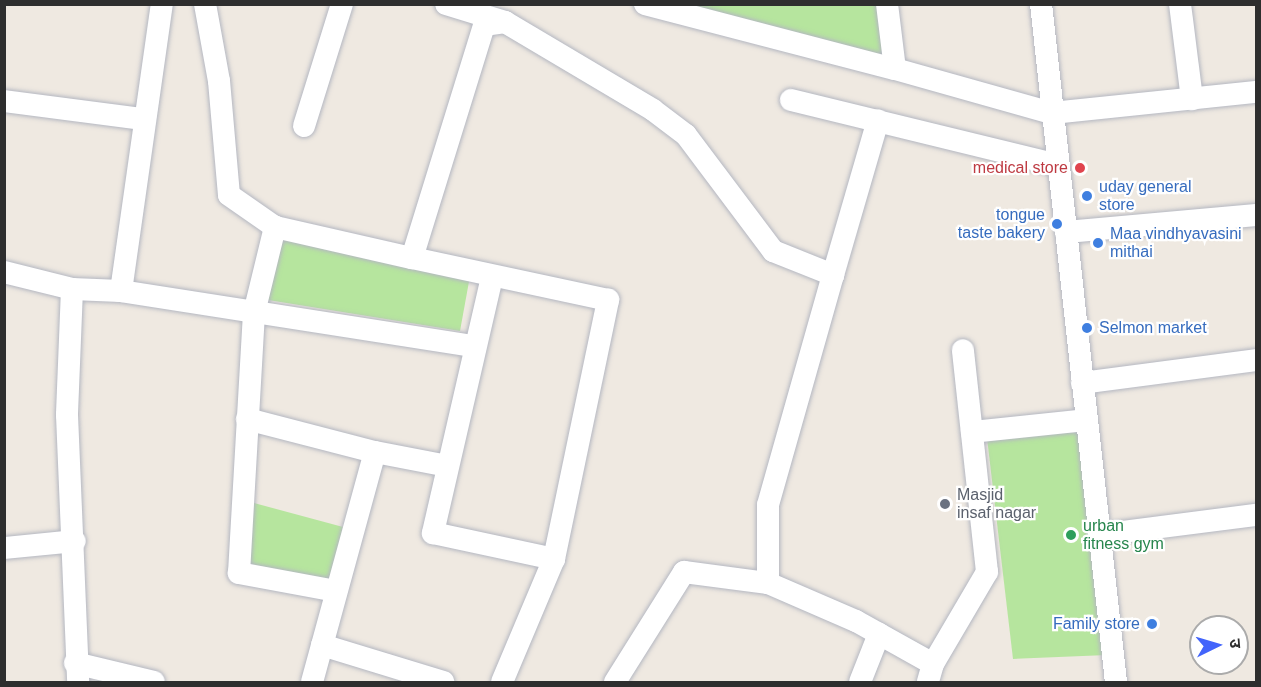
<!DOCTYPE html>
<meta charset="utf-8">
<style>
body{margin:0}
#map{position:relative;width:1261px;height:687px;overflow:hidden;background:#efe9e1;font-family:Helvetica,"Noto Sans Devanagari",sans-serif}
div>[style]{position:absolute}
.green>*{inset:0;background:#b6e59e}
.roads{filter:drop-shadow(0 0 2px #b4b7c1) drop-shadow(0 0 2px #b4b7c1)}
.street>*{height:22px;margin:-11px;padding:0 11px;transform-origin:11px;border-radius:11px;background:#fff}
.dots>*{width:16px;height:16px;translate:-50% -50%;box-sizing:border-box;border:3px solid #fff;border-radius:50%}
span{translate:-50% -50%;white-space:nowrap;text-align:center;line-height:1.15;-webkit-text-stroke:4.5px #fff;paint-order:stroke}
.health-label{font-size:16px;color:#be3a42}
.right{translate:-100% -50%;text-align:right}
.shop-label{font-size:16px;color:#366cbe}
.left{translate:0 -50%;text-align:left}
.worship-label{font-size:16px;color:#5b616d}
.leisure-label{font-size:16px;color:#27864d}
.frame{position:absolute;inset:0;border:6px solid #2e2e2e;pointer-events:none}
.north{position:absolute;left:1189px;top:615px;width:60px;height:60px;box-sizing:border-box;background:#fff;border:2px solid #ababab;border-radius:50%;rotate:85deg;font-size:16px;font-weight:700;line-height:24px;text-align:center;color:#2e2e2e}
.north::after{content:'';display:block;margin:auto;width:21px;height:27px;background:#4264fb;clip-path:polygon(50% 0,100% 100%,50% 72%,0 100%)}
</style>
<div id="map">
<div class="green">
<div style="clip-path:polygon(661px 5px,877px 5px,883px 58px)"></div>
<div style="clip-path:polygon(283px 236px,470px 276px,460px 331px,268px 300px)"></div>
<div style="clip-path:polygon(1080px 432px,1107px 655px,1013px 659px,987px 438px)"></div>
<div style="clip-path:polygon(254px 503px,343px 527px,331px 581px,245px 566px)"></div>
</div>
<div class="roads">
<div class="street">
<div style="left:205px;top:4px;width:78px;rotate:79.7deg"></div>
<div style="left:219px;top:81px;width:114px;rotate:85deg"></div>
<div style="left:229px;top:195px;width:56px;rotate:34.8deg"></div>
<div style="left:446px;top:4px;width:62px;rotate:17deg"></div>
<div style="left:505px;top:22px;width:172px;rotate:30.7deg"></div>
<div style="left:653px;top:110px;width:41px;rotate:37.1deg"></div>
<div style="left:686px;top:135px;width:145px;rotate:53.1deg"></div>
<div style="left:773px;top:251px;width:65px;rotate:21.8deg"></div>
<div style="left:833px;top:275px;width:239px;rotate:105.8deg"></div>
<div style="left:768px;top:505px;width:78px;rotate:90deg"></div>
<div style="left:768px;top:583px;width:96px;rotate:23.4deg"></div>
<div style="left:856px;top:621px;width:88px;rotate:29.2deg"></div>
<div style="left:933px;top:664px;width:19px;rotate:106deg"></div>
<div style="left:645px;top:4px;width:258px;rotate:14.6deg"></div>
<div style="left:887px;top:4px;width:65px;rotate:83deg"></div>
<div style="left:895px;top:69px;width:163px;rotate:15.7deg"></div>
<div style="left:1052px;top:113px;width:205px;rotate:-5.9deg"></div>
<div style="left:1041px;top:4px;width:682px;rotate:83.69deg"></div>
<div style="left:1180px;top:4px;width:96px;rotate:82.8deg"></div>
<div style="left:791px;top:100px;width:275px;rotate:13.7deg"></div>
<div style="left:4px;top:101px;width:139px;rotate:7.4deg"></div>
<div style="left:304px;top:126px;width:128px;rotate:-72.7deg"></div>
<div style="left:1066px;top:232px;width:191px;rotate:-5.1deg"></div>
<div style="left:4px;top:272px;width:70px;rotate:14deg"></div>
<div style="left:72px;top:289px;width:49px;rotate:2.3deg"></div>
<div style="left:121px;top:291px;width:290px;rotate:-81.9deg"></div>
<div style="left:833px;top:275px;width:161px;rotate:-73.8deg"></div>
<div style="left:492px;top:277px;width:263px;rotate:103deg"></div>
<div style="left:433px;top:533px;width:124px;rotate:12.1deg"></div>
<div style="left:72px;top:289px;width:126px;rotate:92.3deg"></div>
<div style="left:67px;top:415px;width:267px;rotate:87.6deg"></div>
<div style="left:121px;top:291px;width:357px;rotate:8.9deg"></div>
<div style="left:1082px;top:383px;width:176px;rotate:-7.5deg"></div>
<div style="left:247px;top:419px;width:132px;rotate:14.5deg"></div>
<div style="left:972px;top:432px;width:115px;rotate:-6deg"></div>
<div style="left:1099px;top:535px;width:158px;rotate:-7.3deg"></div>
<div style="left:4px;top:548px;width:71px;rotate:-5.6deg"></div>
<div style="left:336px;top:591px;width:99px;rotate:-169.5deg"></div>
<div style="left:239px;top:573px;width:260px;rotate:-86.7deg"></div>
<div style="left:254px;top:313px;width:89px;rotate:-76.3deg"></div>
<div style="left:275px;top:227px;width:140px;rotate:12.8deg"></div>
<div style="left:322px;top:645px;width:127px;rotate:17deg"></div>
<div style="left:75px;top:663px;width:81px;rotate:13.5deg"></div>
<div style="left:933px;top:664px;width:107px;rotate:-59.6deg"></div>
<div style="left:987px;top:572px;width:223px;rotate:-96.2deg"></div>
<div style="left:312px;top:682px;width:238px;rotate:-74.7deg"></div>
<div style="left:375px;top:452px;width:74px;rotate:10.9deg"></div>
<div style="left:502px;top:682px;width:134px;rotate:-67.1deg"></div>
<div style="left:554px;top:559px;width:265px;rotate:-78.2deg"></div>
<div style="left:608px;top:300px;width:200px;rotate:-167.9deg"></div>
<div style="left:412px;top:258px;width:244px;rotate:-72.8deg"></div>
<div style="left:484px;top:25px;width:21px;rotate:-8deg"></div>
<div style="left:615px;top:682px;width:130px;rotate:-57.9deg"></div>
<div style="left:684px;top:572px;width:85px;rotate:7.5deg"></div>
<div style="left:860px;top:682px;width:52px;rotate:-68.4deg"></div>
</div>
</div>
<div class="dots">
<div style="left:1080px;top:168px;background:#e0444e"></div>
<div style="left:1087px;top:196px;background:#3f7fe0"></div>
<div style="left:1057px;top:224px;background:#3f7fe0"></div>
<div style="left:1098px;top:243px;background:#3f7fe0"></div>
<div style="left:1087px;top:328px;background:#3f7fe0"></div>
<div style="left:945px;top:504px;background:#6b7280"></div>
<div style="left:1071px;top:535px;background:#2e9e5b"></div>
<div style="left:1152px;top:624px;background:#3f7fe0"></div>
</div>
<div class="health-label">
<span class="right" style="left:1068px;top:168px">medical store</span>
</div>
<div class="shop-label">
<span class="left" style="left:1099px;top:196px">uday general<br>store</span>
<span class="right" style="left:1045px;top:224px">tongue<br>taste bakery</span>
<span class="left" style="left:1110px;top:243px">Maa vindhyavasini<br>mithai</span>
<span class="left" style="left:1099px;top:328px">Selmon market</span>
<span class="right" style="left:1140px;top:624px">Family store</span>
</div>
<div class="worship-label">
<span class="left" style="left:957px;top:504px">Masjid<br>insaf nagar</span>
</div>
<div class="leisure-label">
<span class="left" style="left:1083px;top:535px">urban<br>fitness gym</span>
</div>
<div class="frame"></div>
<div class="north">उ</div>
</div>
